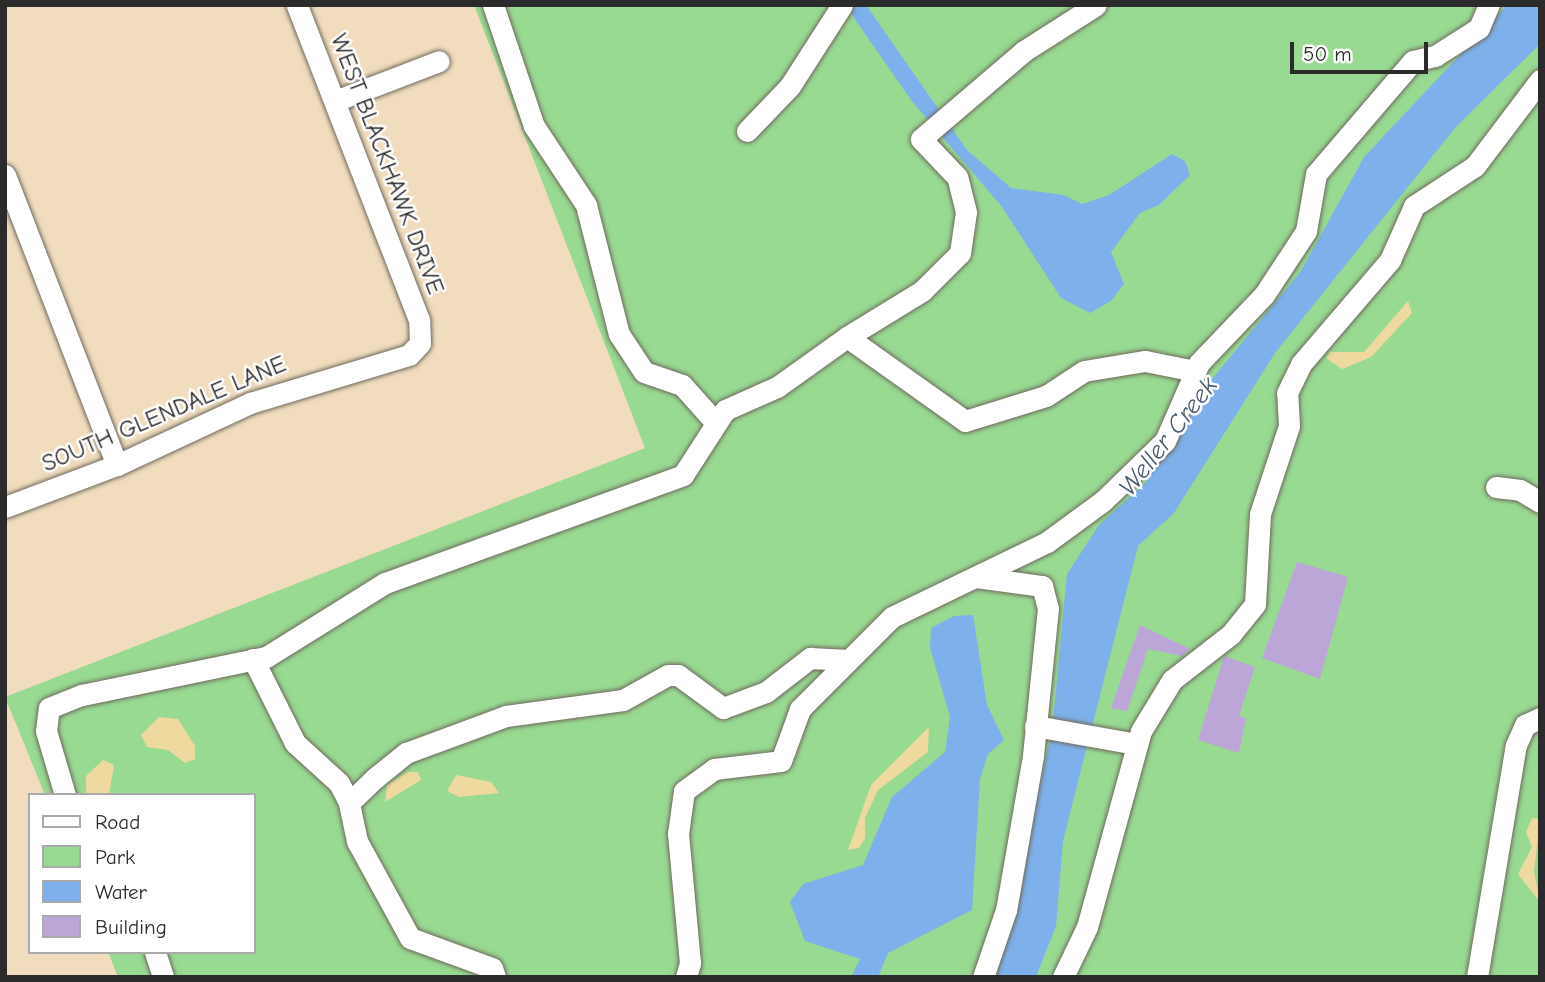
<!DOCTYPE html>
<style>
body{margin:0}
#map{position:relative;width:1545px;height:982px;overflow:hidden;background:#f1ddbe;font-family:"Comic Neue",sans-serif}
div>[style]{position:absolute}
.green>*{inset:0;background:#98da92}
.sand>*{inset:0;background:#eeda9e}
.water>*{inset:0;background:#7eb1eb}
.building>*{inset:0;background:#bca6d8}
.roads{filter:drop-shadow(0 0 2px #70695e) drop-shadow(0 0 2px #70695e)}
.minor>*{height:21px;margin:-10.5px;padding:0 10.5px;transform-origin:10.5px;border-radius:10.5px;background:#fff}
span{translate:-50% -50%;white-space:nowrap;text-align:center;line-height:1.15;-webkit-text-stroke:5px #fff;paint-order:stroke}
.street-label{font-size:24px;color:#2b2b2b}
.water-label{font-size:26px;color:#485a6e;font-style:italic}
.frame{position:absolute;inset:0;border:7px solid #2b2b2b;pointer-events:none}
.legend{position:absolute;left:28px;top:793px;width:228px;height:161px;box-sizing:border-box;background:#fff;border:2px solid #aaa;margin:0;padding:9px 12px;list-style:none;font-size:21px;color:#2b2b2b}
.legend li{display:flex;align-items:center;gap:14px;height:35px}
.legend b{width:35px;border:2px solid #aaa}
.scale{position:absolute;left:1290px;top:42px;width:138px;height:32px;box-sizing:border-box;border:4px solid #2b2b2b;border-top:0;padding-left:9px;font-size:21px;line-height:24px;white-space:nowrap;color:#2b2b2b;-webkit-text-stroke:5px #fff;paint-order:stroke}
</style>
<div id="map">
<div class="green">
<div style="clip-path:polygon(474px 5px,1540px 5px,1540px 977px,118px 977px,108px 952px,254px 952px,254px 795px,45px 795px,5px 697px,645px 448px)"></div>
</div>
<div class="sand">
<div style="clip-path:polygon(1408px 301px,1412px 313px,1371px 357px,1342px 369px,1326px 358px,1330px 352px,1364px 352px)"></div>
<div style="clip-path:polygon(159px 717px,178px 719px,195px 746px,195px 759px,185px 763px,168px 750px,147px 747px,141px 735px)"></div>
<div style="clip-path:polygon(929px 727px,928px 752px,878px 790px,865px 818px,865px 838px,859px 848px,848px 850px,871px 785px)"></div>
<div style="clip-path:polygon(103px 760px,114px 765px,109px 795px,86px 795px,86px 776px)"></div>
<div style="clip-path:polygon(408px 772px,418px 772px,421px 780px,385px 802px,387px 785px)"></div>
<div style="clip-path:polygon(456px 775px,491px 782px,499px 793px,459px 797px,447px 791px)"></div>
<div style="clip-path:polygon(1532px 818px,1540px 819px,1534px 872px,1540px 902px,1518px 874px,1532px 847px,1526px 832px)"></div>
</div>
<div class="water">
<div style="clip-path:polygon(845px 5px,866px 5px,967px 150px,1011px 188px,1064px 195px,1082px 204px,1109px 195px,1172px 154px,1185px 161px,1190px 175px,1159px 205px,1140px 213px,1111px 252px,1124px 284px,1111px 301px,1090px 313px,1061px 298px,1002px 207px,911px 100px)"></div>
<div style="clip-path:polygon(1507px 5px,1540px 5px,1540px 44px,1455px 128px,1275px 353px,1174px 513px,1138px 546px,1063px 841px,1056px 926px,1036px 977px,997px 977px,1052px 731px,1067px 574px,1099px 525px,1146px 482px,1199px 395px,1301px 271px,1364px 157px)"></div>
<div style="clip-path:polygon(973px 615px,987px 705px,1004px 740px,988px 754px,980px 779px,972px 910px,888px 953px,878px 977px,851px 977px,860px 959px,805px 941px,790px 902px,803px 884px,863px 865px,892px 797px,945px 752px,950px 717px,930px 648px,931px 628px,954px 616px)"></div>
</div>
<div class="building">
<div style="clip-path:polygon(1297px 562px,1348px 577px,1320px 679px,1262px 658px)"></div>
<div style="clip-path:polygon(1140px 625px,1190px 649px,1182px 656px,1148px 649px,1127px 711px,1111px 708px)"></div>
<div style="clip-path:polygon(1224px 656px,1255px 667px,1239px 716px,1246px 718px,1239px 753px,1198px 740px)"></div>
</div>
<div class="roads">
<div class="minor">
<div style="left:493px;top:5px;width:128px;rotate:71.3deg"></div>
<div style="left:534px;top:126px;width:95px;rotate:56.6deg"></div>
<div style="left:586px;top:205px;width:133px;rotate:75.7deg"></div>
<div style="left:619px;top:334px;width:45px;rotate:56.7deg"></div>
<div style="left:644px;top:372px;width:40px;rotate:18.9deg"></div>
<div style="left:682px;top:385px;width:51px;rotate:48.2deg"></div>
<div style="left:335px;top:101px;width:111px;rotate:-21deg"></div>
<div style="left:747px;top:131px;width:62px;rotate:-46.3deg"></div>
<div style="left:790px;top:86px;width:96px;rotate:-57.3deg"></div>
<div style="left:5px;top:175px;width:311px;rotate:68.9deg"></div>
<div style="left:847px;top:337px;width:88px;rotate:-31.5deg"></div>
<div style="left:922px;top:291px;width:54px;rotate:-45deg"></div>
<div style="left:960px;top:253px;width:41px;rotate:-81.7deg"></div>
<div style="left:966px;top:212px;width:36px;rotate:-104deg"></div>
<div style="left:957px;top:177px;width:52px;rotate:-133.5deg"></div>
<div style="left:921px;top:139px;width:135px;rotate:-40.5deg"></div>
<div style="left:1024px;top:51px;width:85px;rotate:-32.6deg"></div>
<div style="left:1496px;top:487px;width:24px;rotate:7deg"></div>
<div style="left:1520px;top:490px;width:23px;rotate:31deg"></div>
<div style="left:5px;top:507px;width:120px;rotate:-20.6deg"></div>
<div style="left:117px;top:465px;width:147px;rotate:-25deg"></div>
<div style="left:250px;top:403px;width:166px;rotate:-16.8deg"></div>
<div style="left:409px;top:355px;width:16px;rotate:-47deg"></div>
<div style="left:420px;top:343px;width:23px;rotate:-92deg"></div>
<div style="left:419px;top:320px;width:338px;rotate:-111.2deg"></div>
<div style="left:976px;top:577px;width:67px;rotate:7.8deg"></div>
<div style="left:1042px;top:586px;width:23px;rotate:75deg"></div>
<div style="left:1048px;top:608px;width:149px;rotate:95.8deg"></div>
<div style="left:1033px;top:756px;width:156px;rotate:99.9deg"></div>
<div style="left:1006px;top:910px;width:71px;rotate:108.9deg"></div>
<div style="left:253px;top:659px;width:94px;rotate:63.4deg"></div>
<div style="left:295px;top:743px;width:59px;rotate:42.3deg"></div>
<div style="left:339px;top:783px;width:22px;rotate:63deg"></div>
<div style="left:1035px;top:726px;width:103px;rotate:10.1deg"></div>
<div style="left:65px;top:795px;width:67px;rotate:-106.5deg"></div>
<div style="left:46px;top:731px;width:23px;rotate:-83deg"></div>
<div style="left:49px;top:708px;width:35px;rotate:-22deg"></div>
<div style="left:82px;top:695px;width:188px;rotate:-11.7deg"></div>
<div style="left:266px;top:657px;width:140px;rotate:-31.9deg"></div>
<div style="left:385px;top:583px;width:317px;rotate:-19.9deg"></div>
<div style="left:683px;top:475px;width:77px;rotate:-57.1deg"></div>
<div style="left:725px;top:410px;width:57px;rotate:-23.9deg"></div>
<div style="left:777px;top:387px;width:86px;rotate:-35.5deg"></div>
<div style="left:847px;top:337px;width:145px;rotate:35.4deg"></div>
<div style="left:965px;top:421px;width:85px;rotate:-17.2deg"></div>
<div style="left:1046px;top:396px;width:45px;rotate:-33.3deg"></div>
<div style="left:1084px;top:371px;width:62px;rotate:-9.3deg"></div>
<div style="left:1145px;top:361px;width:51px;rotate:11.3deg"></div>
<div style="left:155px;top:952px;width:26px;rotate:72deg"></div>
<div style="left:495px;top:977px;width:9px;rotate:-108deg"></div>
<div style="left:492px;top:968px;width:87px;rotate:-159.9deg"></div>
<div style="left:410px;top:938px;width:111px;rotate:-118.7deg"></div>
<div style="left:357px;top:841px;width:39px;rotate:-102deg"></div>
<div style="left:349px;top:803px;width:36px;rotate:-44deg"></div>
<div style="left:375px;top:778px;width:40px;rotate:-39deg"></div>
<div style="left:406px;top:753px;width:107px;rotate:-20.3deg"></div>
<div style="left:506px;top:716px;width:118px;rotate:-7.8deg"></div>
<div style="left:623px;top:700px;width:51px;rotate:-29.1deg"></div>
<div style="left:668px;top:675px;width:10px"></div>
<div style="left:678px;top:675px;width:56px;rotate:36.3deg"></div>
<div style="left:723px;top:708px;width:46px;rotate:-20.4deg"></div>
<div style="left:766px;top:692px;width:56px;rotate:-37.7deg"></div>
<div style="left:810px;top:658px;width:34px;rotate:3deg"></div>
<div style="left:686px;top:977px;width:15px;rotate:-74deg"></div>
<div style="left:690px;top:963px;width:130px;rotate:-95.3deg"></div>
<div style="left:678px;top:834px;width:43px;rotate:-82.1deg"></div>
<div style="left:684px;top:791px;width:37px;rotate:-36deg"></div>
<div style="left:714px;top:769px;width:67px;rotate:-6.8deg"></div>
<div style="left:781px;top:761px;width:55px;rotate:-69.9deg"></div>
<div style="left:800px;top:709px;width:130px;rotate:-45deg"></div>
<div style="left:892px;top:617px;width:172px;rotate:-25.8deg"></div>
<div style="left:1047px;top:542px;width:69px;rotate:-36.2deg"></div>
<div style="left:1103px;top:501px;width:86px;rotate:-44.1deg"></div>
<div style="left:1165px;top:441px;width:85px;rotate:-66.4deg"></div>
<div style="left:1199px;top:363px;width:94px;rotate:-46.3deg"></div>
<div style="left:1264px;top:295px;width:77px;rotate:-56.7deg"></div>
<div style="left:1306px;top:231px;width:58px;rotate:-80deg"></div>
<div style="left:1316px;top:174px;width:149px;rotate:-49.4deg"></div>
<div style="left:1413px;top:61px;width:23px;rotate:-13deg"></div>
<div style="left:1435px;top:56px;width:52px;rotate:-32.5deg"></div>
<div style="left:1479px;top:28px;width:25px;rotate:-67deg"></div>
<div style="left:1063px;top:977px;width:55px;rotate:-64.4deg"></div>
<div style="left:1087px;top:927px;width:203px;rotate:-74.6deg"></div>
<div style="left:1141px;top:731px;width:60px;rotate:-58.7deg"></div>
<div style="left:1172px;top:680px;width:75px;rotate:-37.9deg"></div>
<div style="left:1231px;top:634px;width:38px;rotate:-51deg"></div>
<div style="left:1255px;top:604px;width:90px;rotate:-86.8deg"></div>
<div style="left:1260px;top:514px;width:93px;rotate:-71.8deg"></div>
<div style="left:1289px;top:426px;width:33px;rotate:-93deg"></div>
<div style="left:1287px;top:393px;width:32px;rotate:-64deg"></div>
<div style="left:1301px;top:364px;width:137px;rotate:-49.4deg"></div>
<div style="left:1390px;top:260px;width:59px;rotate:-66deg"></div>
<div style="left:1414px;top:206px;width:73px;rotate:-33.3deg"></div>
<div style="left:1475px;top:166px;width:108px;rotate:-52.9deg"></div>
<div style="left:1477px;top:977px;width:235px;rotate:-80.5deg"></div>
<div style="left:1516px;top:745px;width:22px;rotate:-66deg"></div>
<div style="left:1525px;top:725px;width:17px;rotate:-25deg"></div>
</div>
</div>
<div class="street-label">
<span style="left:387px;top:164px;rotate:69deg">WEST BLACKHAWK DRIVE</span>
<span style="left:164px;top:414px;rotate:-23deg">SOUTH GLENDALE LANE</span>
</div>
<div class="water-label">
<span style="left:1169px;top:437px;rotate:-52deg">Weller Creek</span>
</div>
<div class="frame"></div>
<ul class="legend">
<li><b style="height:9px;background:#fff"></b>Road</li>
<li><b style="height:19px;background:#98da92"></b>Park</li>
<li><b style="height:19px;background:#7eb1eb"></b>Water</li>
<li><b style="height:19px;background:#bca6d8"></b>Building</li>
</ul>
<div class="scale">50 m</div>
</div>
